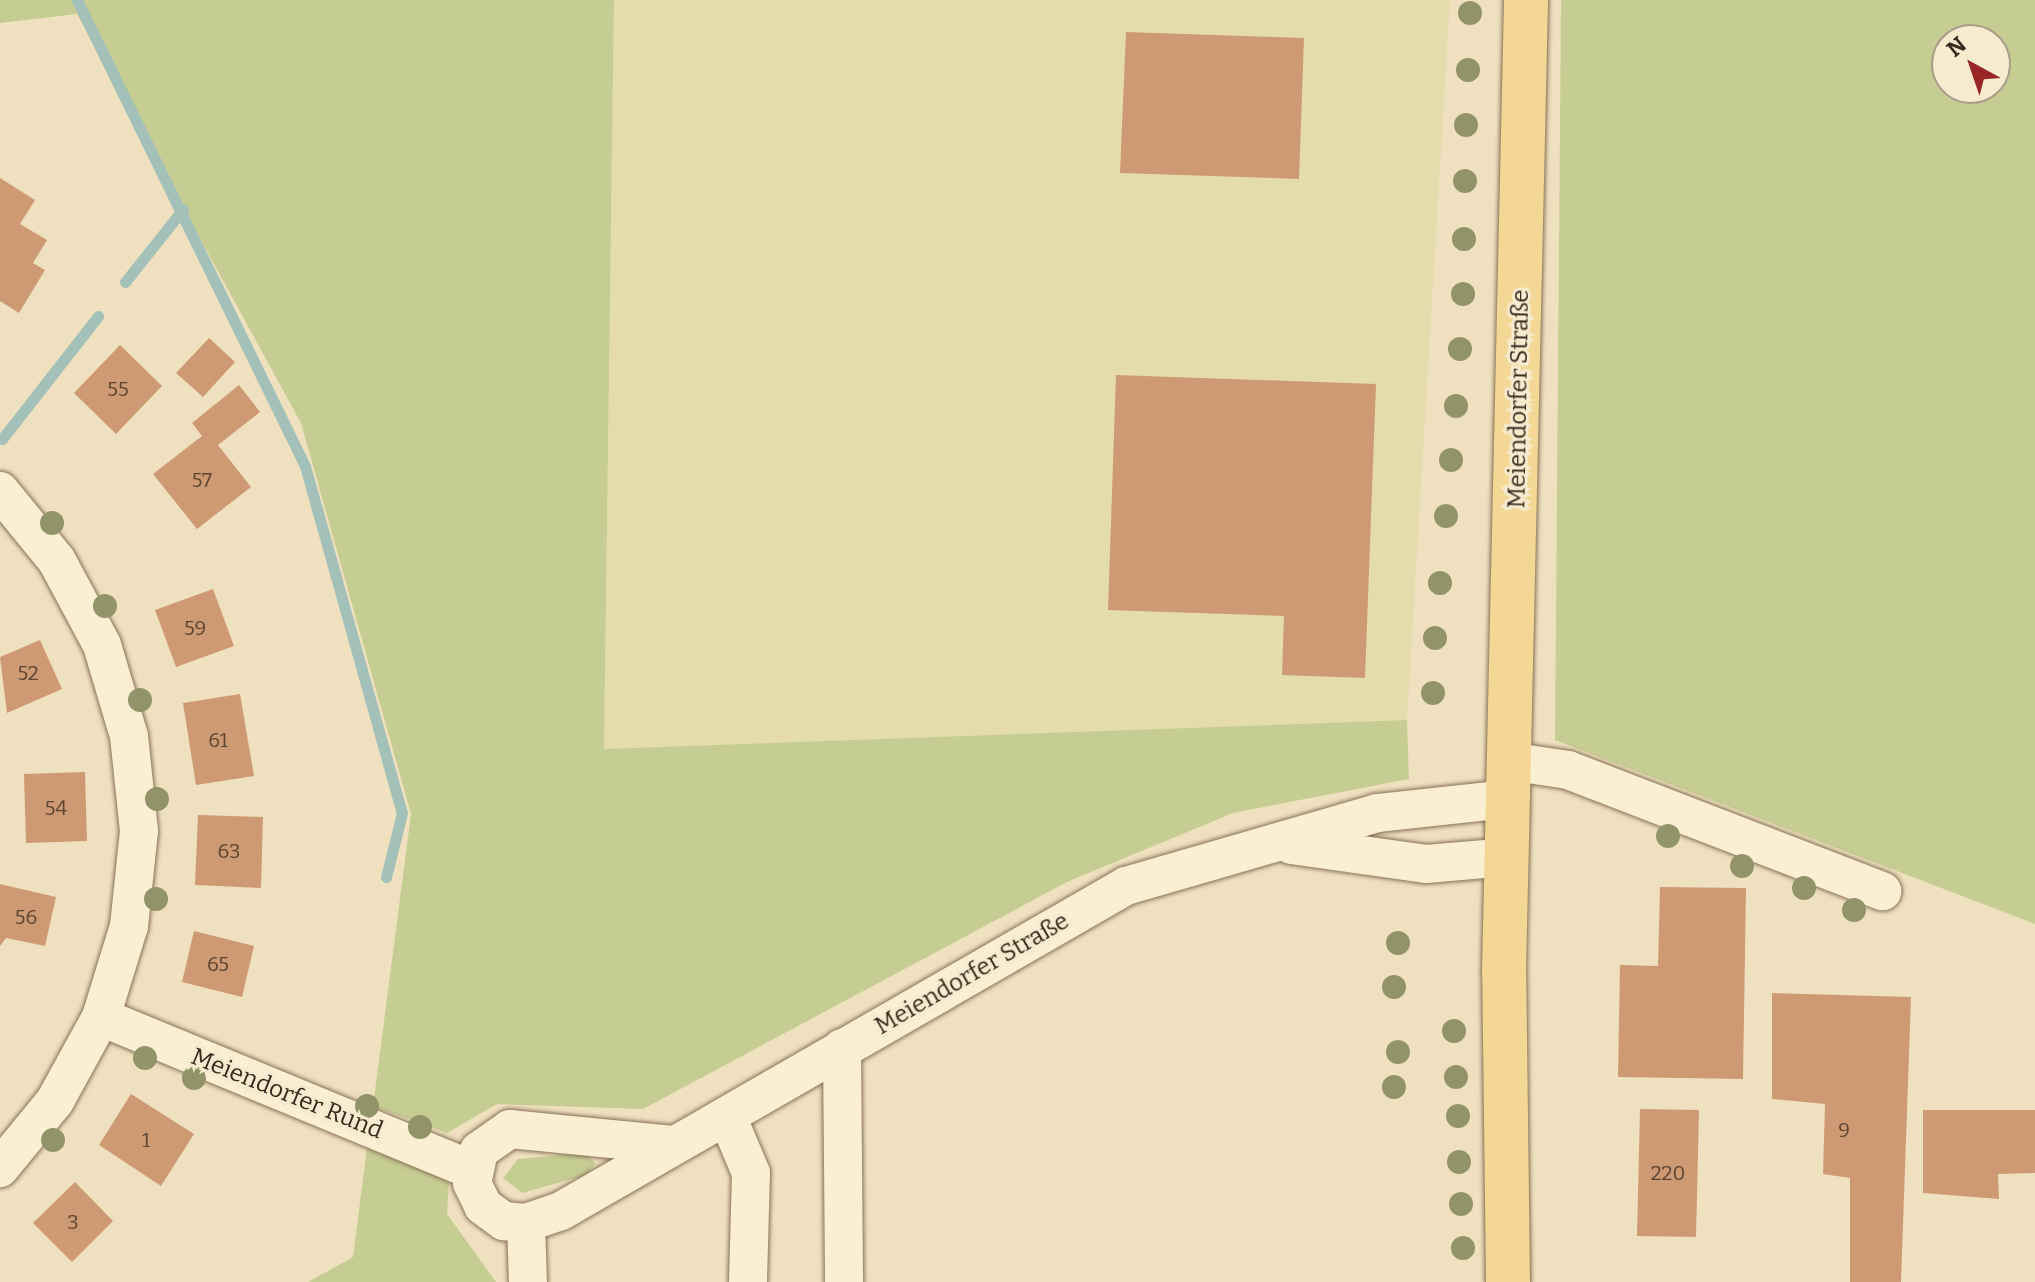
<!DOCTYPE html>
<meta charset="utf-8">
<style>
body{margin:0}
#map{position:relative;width:2035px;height:1282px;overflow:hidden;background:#efe1bf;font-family:Bitter,serif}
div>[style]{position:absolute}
.farmland>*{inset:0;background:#e5dcad}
.green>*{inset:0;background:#c6cd93}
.stream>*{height:11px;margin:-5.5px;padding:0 5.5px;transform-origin:5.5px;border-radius:5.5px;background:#a3c1b8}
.building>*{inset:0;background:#ce9a74}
.roads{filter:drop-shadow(0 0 2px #887257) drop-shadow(0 0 2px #887257)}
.minor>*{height:38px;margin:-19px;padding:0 19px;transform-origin:19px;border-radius:19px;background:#faeed3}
.major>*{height:44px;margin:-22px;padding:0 22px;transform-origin:22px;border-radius:22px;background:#f4d795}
.trees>*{width:24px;height:24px;margin:-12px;border-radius:50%;background:#939369}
span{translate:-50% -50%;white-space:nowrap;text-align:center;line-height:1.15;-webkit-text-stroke:6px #f6ebcf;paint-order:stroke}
.number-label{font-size:20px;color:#5d4532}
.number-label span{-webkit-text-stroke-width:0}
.street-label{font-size:24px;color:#37291c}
.north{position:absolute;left:1931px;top:24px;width:80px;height:80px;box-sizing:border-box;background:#f6ebcf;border:2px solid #aa9d87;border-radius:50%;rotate:320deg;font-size:22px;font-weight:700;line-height:32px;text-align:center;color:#37291c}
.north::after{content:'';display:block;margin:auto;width:28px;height:36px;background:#992525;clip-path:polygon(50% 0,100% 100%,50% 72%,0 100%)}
</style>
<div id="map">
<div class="farmland">
<div style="clip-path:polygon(614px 0,1450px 0,1407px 720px,604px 749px)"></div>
</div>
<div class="green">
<div style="clip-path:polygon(0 0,614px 0,604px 749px,1407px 720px,1409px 779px,1233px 813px,1067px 882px,643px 1109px,497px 1104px,447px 1133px,373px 1106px,411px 814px,301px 423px,77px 14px,0 23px)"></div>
<div style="clip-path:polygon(evenodd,1561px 0,2035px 0,2035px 924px,1555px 740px,1561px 0,1947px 40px,1995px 40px,1995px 88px,1947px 88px,1947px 40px)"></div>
<div style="clip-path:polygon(367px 1148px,449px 1181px,447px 1214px,496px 1282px,308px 1282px,353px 1257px)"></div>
<div style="clip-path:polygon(584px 1153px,596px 1163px,586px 1175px,522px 1193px,503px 1178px,518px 1159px)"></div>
</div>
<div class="stream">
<div style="left:77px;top:0;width:519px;rotate:63.93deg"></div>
<div style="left:305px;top:466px;width:360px;rotate:74.4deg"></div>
<div style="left:402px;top:813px;width:66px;rotate:104deg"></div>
<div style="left:125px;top:282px;width:93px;rotate:-51.5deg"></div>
<div style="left:2px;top:439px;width:156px;rotate:-52deg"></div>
</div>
<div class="building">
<div style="clip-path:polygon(1126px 32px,1304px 38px,1299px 179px,1120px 173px)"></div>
<div style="clip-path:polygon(0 178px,35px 200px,20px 224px,47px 240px,33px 263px,45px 270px,19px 313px,0 301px)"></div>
<div style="clip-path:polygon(209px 338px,235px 362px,203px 397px,176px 373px)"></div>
<div style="clip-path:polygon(120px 345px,162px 386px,116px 434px,74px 393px)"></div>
<div style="clip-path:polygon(1116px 375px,1376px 384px,1365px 678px,1282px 675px,1284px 616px,1108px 610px)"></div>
<div style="clip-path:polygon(239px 385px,260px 412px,218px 445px,251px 487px,197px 529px,153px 474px,202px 436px,192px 423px)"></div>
<div style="clip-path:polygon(213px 589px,234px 646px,176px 667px,155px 610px)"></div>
<div style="clip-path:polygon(40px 640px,62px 689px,7px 713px,0 657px)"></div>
<div style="clip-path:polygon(240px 694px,254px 776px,196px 785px,183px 703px)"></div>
<div style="clip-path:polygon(85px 772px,87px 841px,26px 843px,24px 774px)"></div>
<div style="clip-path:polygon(198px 815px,263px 817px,261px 888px,195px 885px)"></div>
<div style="clip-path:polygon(0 884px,56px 897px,45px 946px,6px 938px,0 946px)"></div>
<div style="clip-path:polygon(1660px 887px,1746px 888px,1743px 1079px,1618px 1077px,1620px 965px,1658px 966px)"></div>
<div style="clip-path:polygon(194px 931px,254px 946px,242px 997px,182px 982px)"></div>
<div style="clip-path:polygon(1772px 993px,1911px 997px,1901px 1282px,1850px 1282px,1850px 1178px,1823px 1174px,1825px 1104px,1772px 1099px)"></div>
<div style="clip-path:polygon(131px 1094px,194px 1134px,161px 1186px,99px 1145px)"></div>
<div style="clip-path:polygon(1640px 1109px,1699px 1110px,1696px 1237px,1637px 1236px)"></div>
<div style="clip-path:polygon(1923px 1110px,2035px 1110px,2035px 1173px,1998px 1174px,1999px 1199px,1923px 1193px)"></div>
<div style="clip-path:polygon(75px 1182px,113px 1221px,72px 1262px,33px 1223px)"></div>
</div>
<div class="roads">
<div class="minor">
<div style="left:0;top:491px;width:90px;rotate:50.8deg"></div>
<div style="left:57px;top:561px;width:95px;rotate:61.8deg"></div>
<div style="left:102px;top:645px;width:95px;rotate:73.5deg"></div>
<div style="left:129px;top:736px;width:96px;rotate:84deg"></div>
<div style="left:139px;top:831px;width:96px;rotate:96deg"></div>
<div style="left:129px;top:926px;width:95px;rotate:107.1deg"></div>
<div style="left:101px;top:1017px;width:96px;rotate:118.7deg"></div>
<div style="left:55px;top:1101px;width:87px;rotate:129.4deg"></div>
<div style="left:1508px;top:761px;width:61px;rotate:8.5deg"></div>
<div style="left:1568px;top:770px;width:337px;rotate:21.1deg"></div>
<div style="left:1291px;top:845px;width:136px;rotate:8deg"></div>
<div style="left:1426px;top:864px;width:81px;rotate:-4.9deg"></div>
<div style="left:101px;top:1017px;width:401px;rotate:22.4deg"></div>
<div style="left:842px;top:1048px;width:234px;rotate:89.5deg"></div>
<div style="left:727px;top:1116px;width:62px;rotate:67.2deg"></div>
<div style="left:751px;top:1173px;width:109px;rotate:91.6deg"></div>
<div style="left:673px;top:1145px;width:164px;rotate:-174.4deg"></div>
<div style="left:510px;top:1129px;width:38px;rotate:145deg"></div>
<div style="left:479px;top:1151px;width:33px;rotate:102deg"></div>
<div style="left:472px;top:1183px;width:25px;rotate:64deg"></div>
<div style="left:483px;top:1206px;width:26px;rotate:36deg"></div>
<div style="left:504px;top:1221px;width:22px;rotate:5deg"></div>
<div style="left:526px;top:1223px;width:37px;rotate:-19deg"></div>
<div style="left:561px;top:1211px;width:652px;rotate:-29.91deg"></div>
<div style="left:1126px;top:886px;width:261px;rotate:-16.2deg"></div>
<div style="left:1377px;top:813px;width:132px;rotate:-6.1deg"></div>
<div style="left:526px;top:1223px;width:59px;rotate:88.1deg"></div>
</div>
<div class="major">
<div style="left:1508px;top:1282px;width:310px;rotate:-90.7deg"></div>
<div style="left:1504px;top:972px;width:972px;rotate:-88.7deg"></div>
</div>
</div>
<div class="trees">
<div style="left:1470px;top:13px"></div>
<div style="left:1468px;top:70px"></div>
<div style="left:1466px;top:125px"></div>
<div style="left:1465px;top:181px"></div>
<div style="left:1464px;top:239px"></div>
<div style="left:1463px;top:294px"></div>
<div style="left:1460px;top:349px"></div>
<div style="left:1456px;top:406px"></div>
<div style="left:1451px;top:460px"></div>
<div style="left:1446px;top:516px"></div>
<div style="left:52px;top:523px"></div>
<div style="left:1440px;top:583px"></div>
<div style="left:105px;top:606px"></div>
<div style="left:1435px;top:638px"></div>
<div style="left:1433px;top:693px"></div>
<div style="left:140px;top:700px"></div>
<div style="left:157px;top:799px"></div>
<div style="left:1668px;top:836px"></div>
<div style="left:1742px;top:866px"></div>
<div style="left:1804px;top:888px"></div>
<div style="left:156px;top:899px"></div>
<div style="left:1854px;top:910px"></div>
<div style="left:1398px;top:943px"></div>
<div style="left:1394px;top:987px"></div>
<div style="left:1454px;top:1031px"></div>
<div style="left:1398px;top:1052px"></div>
<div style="left:145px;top:1058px"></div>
<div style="left:1456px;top:1077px"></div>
<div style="left:194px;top:1078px"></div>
<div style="left:1394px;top:1087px"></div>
<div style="left:367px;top:1106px"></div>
<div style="left:1458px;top:1116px"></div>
<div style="left:420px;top:1127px"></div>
<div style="left:53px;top:1140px"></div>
<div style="left:1459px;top:1162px"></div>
<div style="left:1461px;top:1204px"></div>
<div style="left:1463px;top:1248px"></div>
</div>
<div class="number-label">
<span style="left:118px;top:389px">55</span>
<span style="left:202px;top:480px">57</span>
<span style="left:195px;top:628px">59</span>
<span style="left:28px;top:673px">52</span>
<span style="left:218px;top:740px">61</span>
<span style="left:56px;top:808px">54</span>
<span style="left:229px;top:851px">63</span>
<span style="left:26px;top:917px">56</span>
<span style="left:218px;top:964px">65</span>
<span style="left:1844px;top:1130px">9</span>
<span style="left:146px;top:1140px">1</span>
<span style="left:1668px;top:1173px">220</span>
<span style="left:73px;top:1222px">3</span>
</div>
<div class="street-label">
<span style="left:1519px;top:399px;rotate:-89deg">Meiendorfer Straße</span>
<span style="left:972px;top:974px;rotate:-30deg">Meiendorfer Straße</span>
<span style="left:287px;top:1094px;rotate:22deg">Meiendorfer Rund</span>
</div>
<div class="north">N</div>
</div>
